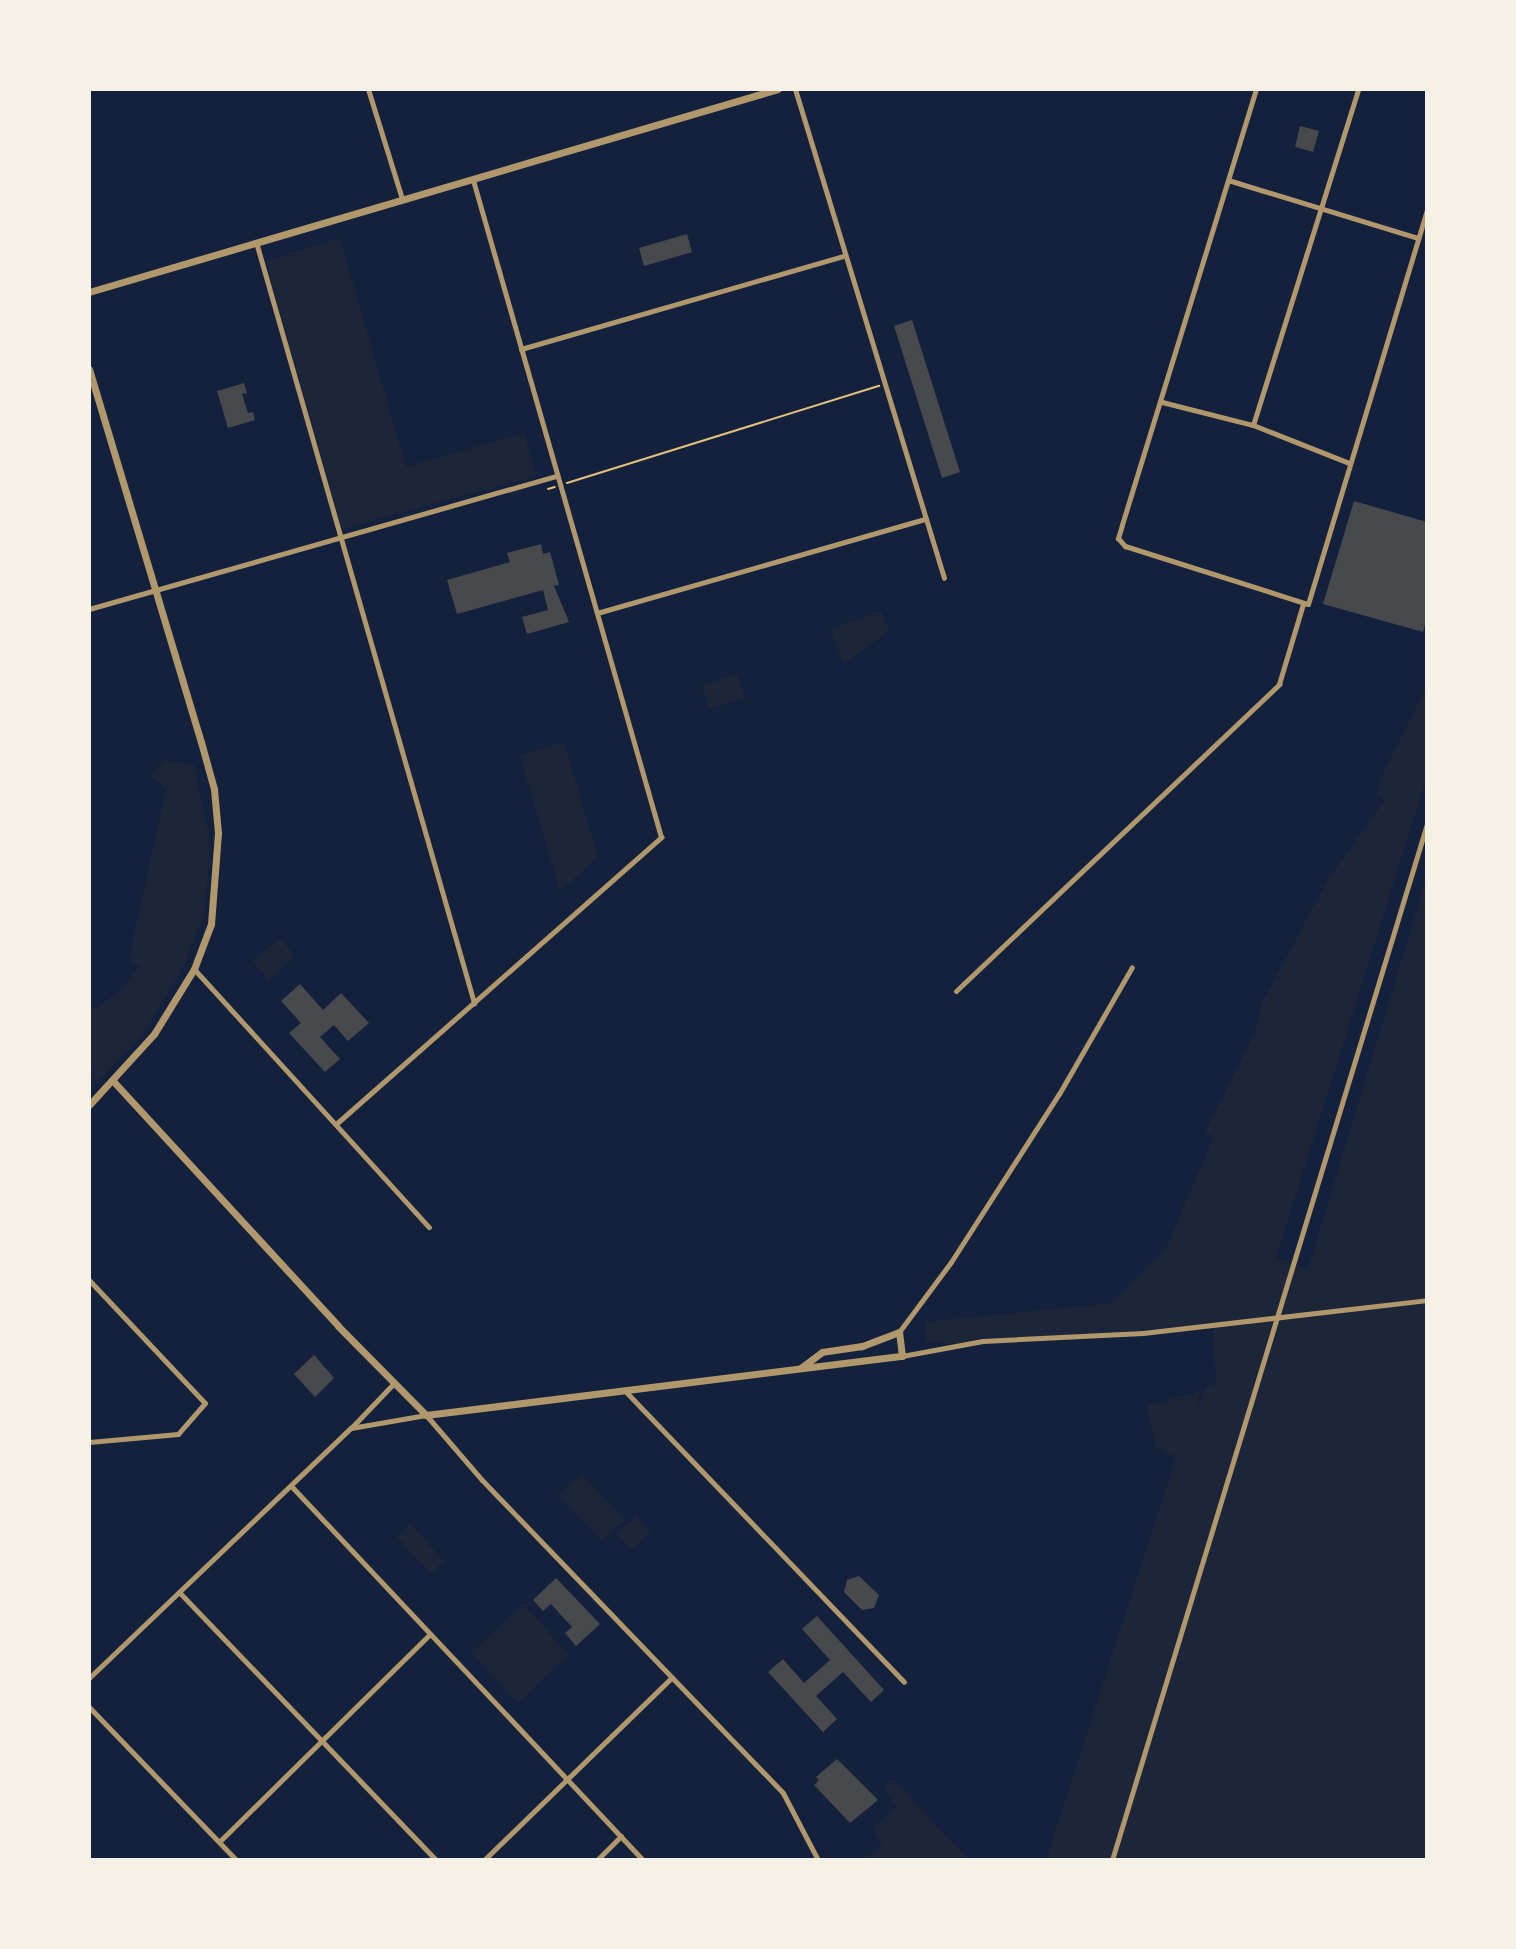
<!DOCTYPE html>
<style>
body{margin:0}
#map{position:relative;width:1516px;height:1949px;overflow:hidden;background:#14213d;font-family:"Golos Text",sans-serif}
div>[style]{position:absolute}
.green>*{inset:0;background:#1d2539}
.building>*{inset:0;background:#48494c}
.path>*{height:2px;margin:-1px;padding:0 1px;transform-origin:1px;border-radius:1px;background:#e5c07b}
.minor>*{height:5px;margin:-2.5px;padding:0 2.5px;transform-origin:2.5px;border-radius:2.5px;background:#b1986c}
.tertiary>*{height:7px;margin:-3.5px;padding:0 3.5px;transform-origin:3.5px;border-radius:3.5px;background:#b1986c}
span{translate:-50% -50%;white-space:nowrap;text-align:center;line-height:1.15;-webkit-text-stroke:5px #f6f1e7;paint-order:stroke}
.frame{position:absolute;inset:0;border:91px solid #f6f1e7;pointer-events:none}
</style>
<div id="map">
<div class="green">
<div style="clip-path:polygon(340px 238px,406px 467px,524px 433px,536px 476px,342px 529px,266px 261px)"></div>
<div style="clip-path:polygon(881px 611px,889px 631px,844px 664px,830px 629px)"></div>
<div style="clip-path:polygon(737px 674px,745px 698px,709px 709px,702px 685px)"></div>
<div style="clip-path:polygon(1427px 687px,1427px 776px,1276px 1258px,1308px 1269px,1427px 876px,1427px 1860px,1046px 1860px,1176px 1457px,1156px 1448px,1146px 1406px,1201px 1391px,1193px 1416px,1206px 1387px,1216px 1383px,1213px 1326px,958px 1344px,927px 1342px,926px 1322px,1112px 1303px,1164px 1252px,1214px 1136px,1205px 1132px,1255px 1032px,1261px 1005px,1327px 881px,1384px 801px,1377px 793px,1381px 777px)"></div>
<div style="clip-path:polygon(564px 742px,598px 857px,560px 891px,520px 756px)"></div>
<div style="clip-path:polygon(164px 760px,194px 765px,210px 840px,205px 912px,180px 973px,144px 1033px,92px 1089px,89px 1007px,96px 1008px,123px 989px,139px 966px,129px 958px,166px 789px,150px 775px)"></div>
<div style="clip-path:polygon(280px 938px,295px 956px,268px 980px,253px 961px)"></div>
<div style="clip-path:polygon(582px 1474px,625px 1520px,602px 1541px,558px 1495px)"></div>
<div style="clip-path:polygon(636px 1516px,651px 1532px,631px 1550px,616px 1534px)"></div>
<div style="clip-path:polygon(410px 1524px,444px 1561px,431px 1573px,397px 1537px)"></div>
<div style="clip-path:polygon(523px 1604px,569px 1655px,518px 1703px,471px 1653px)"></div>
<div style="clip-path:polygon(893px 1780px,969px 1860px,863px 1860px,882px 1847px,873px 1828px,897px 1807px,884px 1789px)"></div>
</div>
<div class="building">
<div style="clip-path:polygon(1300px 126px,1319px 131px,1313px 152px,1295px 147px)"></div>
<div style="clip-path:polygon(687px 234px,692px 252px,644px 266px,639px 248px)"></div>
<div style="clip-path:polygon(912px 320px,960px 472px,942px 478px,894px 326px)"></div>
<div style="clip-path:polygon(244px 383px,247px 393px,242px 394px,248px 413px,253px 412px,255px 420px,228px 428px,217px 391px)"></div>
<div style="clip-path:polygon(1354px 501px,1427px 522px,1427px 617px,1423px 632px,1323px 604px)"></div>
<div style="clip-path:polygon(541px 544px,543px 554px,550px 552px,559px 585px,554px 586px,569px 622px,527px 634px,522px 617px,548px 610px,543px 590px,457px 614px,447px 580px,510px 562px,507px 553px)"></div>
<div style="clip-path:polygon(300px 984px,323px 1010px,341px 993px,369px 1023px,348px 1041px,334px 1025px,320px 1037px,340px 1059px,325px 1072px,289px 1033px,301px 1023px,281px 1001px)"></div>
<div style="clip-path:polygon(314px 1355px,334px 1378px,315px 1397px,294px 1374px)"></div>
<div style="clip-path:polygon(859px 1576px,879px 1595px,874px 1608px,862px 1610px,844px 1592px,847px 1580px)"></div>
<div style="clip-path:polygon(556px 1578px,600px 1624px,576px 1646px,565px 1633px,572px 1627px,551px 1604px,543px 1611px,533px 1600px)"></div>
<div style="clip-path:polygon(817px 1616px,884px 1690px,871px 1702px,843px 1672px,816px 1696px,837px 1719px,823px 1732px,768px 1672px,783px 1659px,804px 1683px,830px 1660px,802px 1629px)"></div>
<div style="clip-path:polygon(837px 1759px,878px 1800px,850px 1823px,814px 1785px,819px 1780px,816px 1777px)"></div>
</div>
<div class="path">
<div style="left:567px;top:483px;width:327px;rotate:-17.3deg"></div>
<div style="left:548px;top:489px;width:7px;rotate:-16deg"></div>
</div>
<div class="minor">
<div style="left:368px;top:89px;width:115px;rotate:72.8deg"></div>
<div style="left:795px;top:89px;width:511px;rotate:73.05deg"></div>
<div style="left:1256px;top:89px;width:456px;rotate:107.1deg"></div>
<div style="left:1122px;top:525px;width:14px;rotate:107deg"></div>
<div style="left:1118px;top:538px;width:11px;rotate:49deg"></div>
<div style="left:1125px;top:546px;width:192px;rotate:17.6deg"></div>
<div style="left:1308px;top:604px;width:412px;rotate:-73.2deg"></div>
<div style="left:1228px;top:180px;width:199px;rotate:17deg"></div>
<div style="left:256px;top:242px;width:792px;rotate:74.01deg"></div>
<div style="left:521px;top:349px;width:335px;rotate:-16.1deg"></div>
<div style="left:1162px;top:402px;width:94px;rotate:14.2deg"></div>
<div style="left:1253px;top:425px;width:103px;rotate:21.6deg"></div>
<div style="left:1253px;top:425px;width:352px;rotate:-72.6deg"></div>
<div style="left:89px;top:609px;width:487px;rotate:-15.9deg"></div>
<div style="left:597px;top:613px;width:341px;rotate:-16deg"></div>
<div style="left:194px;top:969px;width:349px;rotate:47.7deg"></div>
<div style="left:956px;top:991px;width:446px;rotate:-43.5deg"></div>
<div style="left:1279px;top:684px;width:84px;rotate:-73.3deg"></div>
<div style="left:336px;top:1124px;width:434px;rotate:-41.4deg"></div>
<div style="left:661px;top:837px;width:683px;rotate:-105.97deg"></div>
<div style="left:89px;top:1280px;width:169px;rotate:46.7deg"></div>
<div style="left:205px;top:1403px;width:41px;rotate:131.1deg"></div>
<div style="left:178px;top:1434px;width:89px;rotate:174.9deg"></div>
<div style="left:899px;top:1332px;width:87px;rotate:-53.4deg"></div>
<div style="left:951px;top:1262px;width:200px;rotate:-57.3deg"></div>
<div style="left:1059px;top:1094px;width:146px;rotate:-60.1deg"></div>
<div style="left:902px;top:1356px;width:82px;rotate:-10.5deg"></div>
<div style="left:983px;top:1341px;width:160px;rotate:-2.9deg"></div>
<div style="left:1143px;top:1333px;width:286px;rotate:-6.6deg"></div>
<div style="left:627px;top:1393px;width:400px;rotate:46.2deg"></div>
<div style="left:351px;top:1428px;width:62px;rotate:-46.3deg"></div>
<div style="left:293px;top:1488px;width:511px;rotate:46.75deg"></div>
<div style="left:179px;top:1592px;width:371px;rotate:46.2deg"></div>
<div style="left:89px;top:1678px;width:362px;rotate:-43.7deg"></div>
<div style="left:351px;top:1428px;width:76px;rotate:-9.8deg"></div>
<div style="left:426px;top:1415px;width:86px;rotate:49.3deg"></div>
<div style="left:482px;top:1480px;width:434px;rotate:46.1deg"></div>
<div style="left:783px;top:1793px;width:76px;rotate:62.4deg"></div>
<div style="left:89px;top:1707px;width:212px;rotate:46.1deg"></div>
<div style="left:219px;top:1842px;width:296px;rotate:-44.6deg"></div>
<div style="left:484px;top:1860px;width:262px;rotate:-44.2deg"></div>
<div style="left:597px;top:1860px;width:34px;rotate:-45deg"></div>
<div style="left:1112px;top:1860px;width:1083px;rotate:-73.09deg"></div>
</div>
<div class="tertiary">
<div style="left:89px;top:292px;width:718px;rotate:-16.42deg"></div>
<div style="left:89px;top:369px;width:389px;rotate:73.3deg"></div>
<div style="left:201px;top:742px;width:49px;rotate:74.5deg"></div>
<div style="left:214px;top:789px;width:44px;rotate:84.8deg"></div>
<div style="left:218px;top:833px;width:91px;rotate:94.4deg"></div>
<div style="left:211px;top:924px;width:48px;rotate:110.7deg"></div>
<div style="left:194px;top:969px;width:76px;rotate:121.6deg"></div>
<div style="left:154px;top:1034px;width:96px;rotate:132.5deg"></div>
<div style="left:114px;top:1082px;width:331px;rotate:47.4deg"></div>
<div style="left:338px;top:1326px;width:125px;rotate:45.3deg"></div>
<div style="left:426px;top:1415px;width:480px;rotate:-7.1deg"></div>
<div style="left:902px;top:1356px;width:24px;rotate:-97deg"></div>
<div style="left:899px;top:1332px;width:40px;rotate:159deg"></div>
<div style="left:862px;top:1346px;width:40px;rotate:171.5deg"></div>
<div style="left:822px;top:1352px;width:26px;rotate:143deg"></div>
</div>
<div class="frame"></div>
</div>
